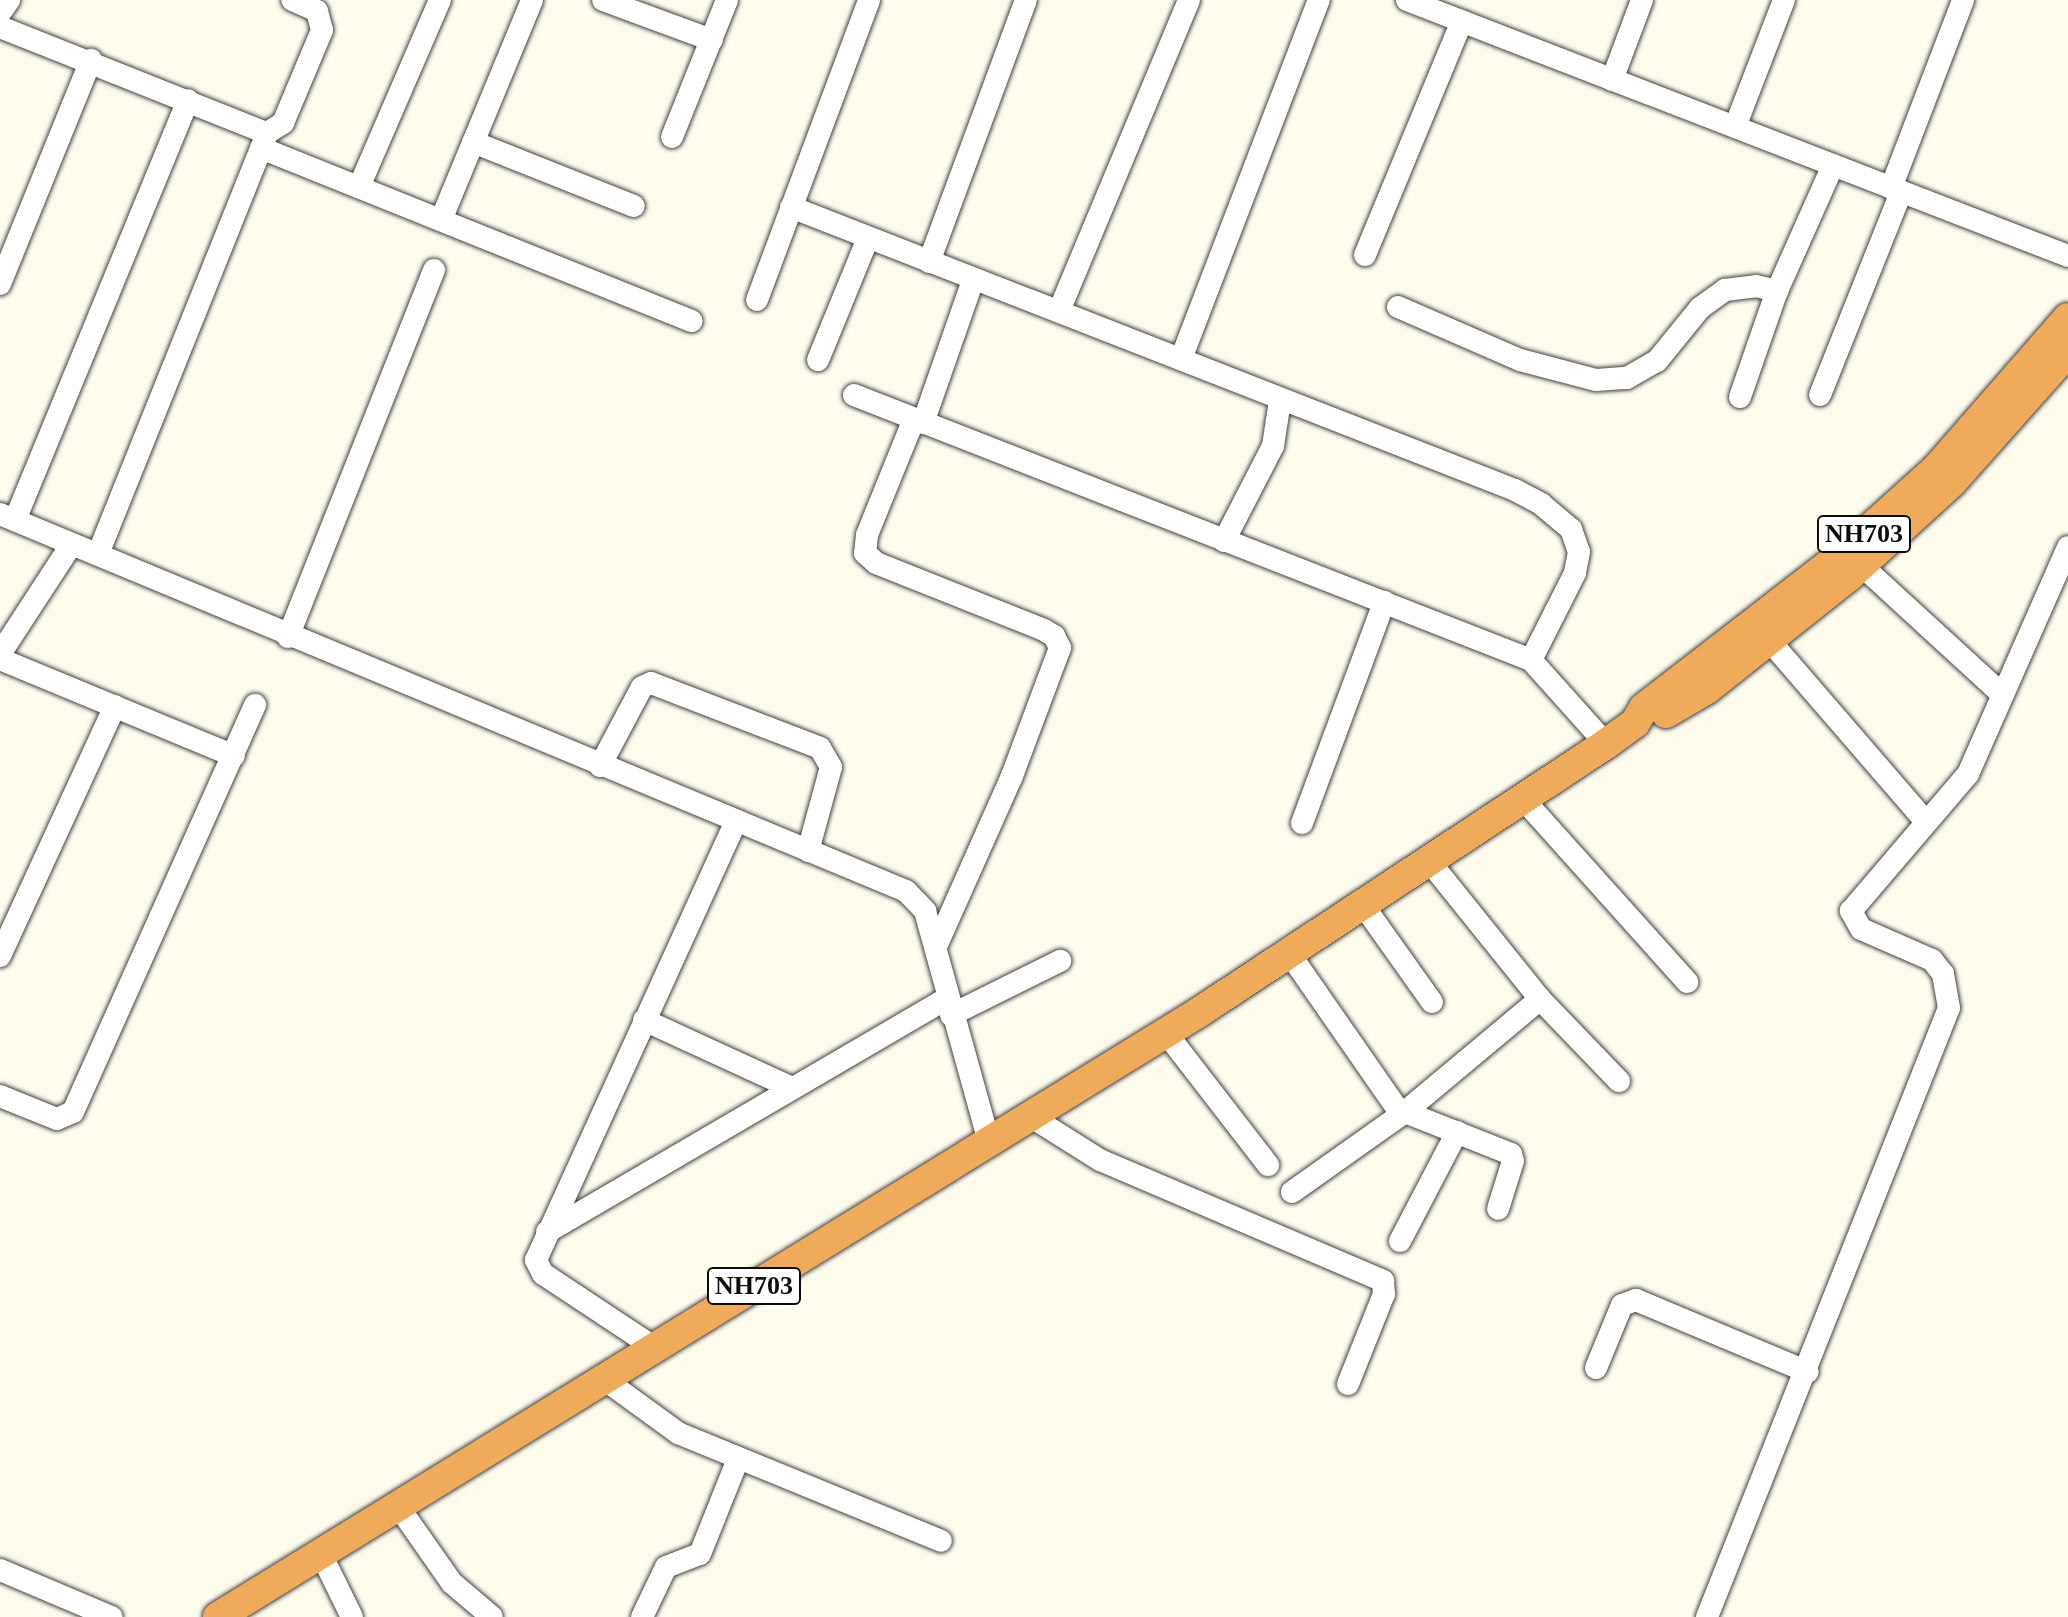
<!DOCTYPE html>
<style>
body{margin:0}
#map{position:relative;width:2068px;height:1617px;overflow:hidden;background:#fefced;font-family:"Times New Roman",serif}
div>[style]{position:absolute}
.roads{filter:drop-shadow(0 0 2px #404040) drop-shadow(0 0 2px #404040)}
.minor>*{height:22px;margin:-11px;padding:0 11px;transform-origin:11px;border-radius:11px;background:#fff}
.highway>*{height:30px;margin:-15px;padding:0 15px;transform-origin:15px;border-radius:15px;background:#efab5a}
span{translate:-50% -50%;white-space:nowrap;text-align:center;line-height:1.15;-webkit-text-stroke:8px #fff;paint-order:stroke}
.shield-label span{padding:2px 6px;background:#fff;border:2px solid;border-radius:6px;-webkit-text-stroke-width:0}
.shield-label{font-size:26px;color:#0d0d0d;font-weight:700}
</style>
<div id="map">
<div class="roads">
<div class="minor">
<div style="left:603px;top:0;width:116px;rotate:20.2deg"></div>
<div style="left:1407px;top:0;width:709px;rotate:21.17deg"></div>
<div style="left:0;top:13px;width:16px;rotate:-55deg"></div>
<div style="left:0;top:27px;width:287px;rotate:21.7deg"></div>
<div style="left:267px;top:133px;width:19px;rotate:-32deg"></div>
<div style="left:283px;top:123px;width:101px;rotate:-67.2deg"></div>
<div style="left:322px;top:30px;width:20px;rotate:-105deg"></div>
<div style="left:317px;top:11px;width:27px;rotate:-156deg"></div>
<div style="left:1612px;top:80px;width:85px;rotate:-69.4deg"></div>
<div style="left:1735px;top:127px;width:136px;rotate:-68.9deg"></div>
<div style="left:672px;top:137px;width:148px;rotate:-68.1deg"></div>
<div style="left:473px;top:142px;width:173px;rotate:21.7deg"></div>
<div style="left:261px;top:148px;width:464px;rotate:21.9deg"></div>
<div style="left:359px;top:187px;width:204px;rotate:-66.6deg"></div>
<div style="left:1891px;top:188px;width:201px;rotate:-69deg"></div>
<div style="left:791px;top:207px;width:777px;rotate:21.35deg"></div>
<div style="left:1515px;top:490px;width:30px;rotate:28deg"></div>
<div style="left:1541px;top:504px;width:39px;rotate:40deg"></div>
<div style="left:1571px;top:529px;width:24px;rotate:71deg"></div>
<div style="left:1579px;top:552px;width:21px;rotate:101deg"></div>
<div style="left:1575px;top:573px;width:97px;rotate:116.8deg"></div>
<div style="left:441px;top:220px;width:238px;rotate:-67.5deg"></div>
<div style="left:1365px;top:255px;width:253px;rotate:-67.5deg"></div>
<div style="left:929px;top:262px;width:279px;rotate:-69.7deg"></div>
<div style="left:0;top:284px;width:242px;rotate:-67.9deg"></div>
<div style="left:757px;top:300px;width:320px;rotate:-69.5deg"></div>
<div style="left:1398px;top:307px;width:133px;rotate:23.5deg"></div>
<div style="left:1520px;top:360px;width:79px;rotate:14.7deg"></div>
<div style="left:1596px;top:380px;width:31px;rotate:-4deg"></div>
<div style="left:1627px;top:378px;width:34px;rotate:-30deg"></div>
<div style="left:1657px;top:361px;width:68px;rotate:-50.9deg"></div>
<div style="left:1700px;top:308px;width:31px;rotate:-36deg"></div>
<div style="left:1725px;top:290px;width:31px;rotate:-7deg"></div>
<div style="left:1756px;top:286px;width:22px;rotate:13deg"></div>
<div style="left:1059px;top:311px;width:337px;rotate:-67.3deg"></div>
<div style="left:1181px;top:359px;width:385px;rotate:-69deg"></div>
<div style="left:818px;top:360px;width:132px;rotate:-67.7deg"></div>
<div style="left:854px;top:395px;width:727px;rotate:21.38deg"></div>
<div style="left:1531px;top:660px;width:113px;rotate:48.2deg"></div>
<div style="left:1820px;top:395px;width:219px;rotate:-68.2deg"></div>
<div style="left:1740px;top:397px;width:112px;rotate:-70.8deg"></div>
<div style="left:1777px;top:291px;width:138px;rotate:-66deg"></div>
<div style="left:914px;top:419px;width:125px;rotate:112.1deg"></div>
<div style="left:867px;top:535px;width:18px;rotate:96deg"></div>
<div style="left:865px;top:553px;width:15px;rotate:42deg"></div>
<div style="left:876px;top:563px;width:181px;rotate:21.7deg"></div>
<div style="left:1044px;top:630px;width:12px;rotate:31deg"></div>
<div style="left:1054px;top:636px;width:13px;rotate:63deg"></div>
<div style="left:1060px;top:648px;width:137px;rotate:110.6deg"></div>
<div style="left:1012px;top:776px;width:187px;rotate:114deg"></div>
<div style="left:923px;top:423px;width:151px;rotate:-70.7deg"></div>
<div style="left:0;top:514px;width:981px;rotate:22.59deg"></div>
<div style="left:906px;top:891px;width:28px;rotate:46deg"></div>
<div style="left:925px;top:911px;width:240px;rotate:74.5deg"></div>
<div style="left:15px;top:520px;width:454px;rotate:-67.6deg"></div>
<div style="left:1224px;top:541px;width:107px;rotate:-62.7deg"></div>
<div style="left:1273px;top:446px;width:46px;rotate:-81.2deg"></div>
<div style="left:98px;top:554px;width:453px;rotate:-68.1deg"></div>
<div style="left:1861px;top:565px;width:191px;rotate:42.5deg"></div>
<div style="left:288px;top:637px;width:395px;rotate:-68.3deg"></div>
<div style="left:1769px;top:640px;width:239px;rotate:49.2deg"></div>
<div style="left:0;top:654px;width:130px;rotate:-56.9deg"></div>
<div style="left:0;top:659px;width:253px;rotate:22.5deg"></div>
<div style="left:600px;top:766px;width:89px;rotate:-62deg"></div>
<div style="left:642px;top:687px;width:10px;rotate:-24deg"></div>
<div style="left:651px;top:683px;width:181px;rotate:21deg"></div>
<div style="left:820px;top:748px;width:22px;rotate:60deg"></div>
<div style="left:831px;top:767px;width:87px;rotate:105.3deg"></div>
<div style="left:1523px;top:799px;width:246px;rotate:48.1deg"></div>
<div style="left:1302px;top:823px;width:236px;rotate:-69.6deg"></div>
<div style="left:1429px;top:861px;width:177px;rotate:51.2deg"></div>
<div style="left:1540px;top:999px;width:114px;rotate:46.1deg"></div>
<div style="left:1363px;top:905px;width:119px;rotate:54.6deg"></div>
<div style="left:1289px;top:953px;width:196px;rotate:55.2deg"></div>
<div style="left:0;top:956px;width:275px;rotate:-65.3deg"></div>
<div style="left:951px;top:1015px;width:122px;rotate:-26.4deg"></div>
<div style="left:644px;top:1020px;width:163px;rotate:24.7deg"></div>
<div style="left:1166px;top:1033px;width:167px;rotate:52.3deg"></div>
<div style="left:0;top:1096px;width:61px;rotate:22deg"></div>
<div style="left:57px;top:1119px;width:17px;rotate:-24deg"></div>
<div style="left:73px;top:1112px;width:446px;rotate:-65.9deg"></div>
<div style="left:1405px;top:1112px;width:114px;rotate:21.6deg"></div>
<div style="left:1511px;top:1154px;width:7px;rotate:74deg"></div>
<div style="left:1513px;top:1161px;width:50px;rotate:107.4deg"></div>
<div style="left:1030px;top:1116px;width:83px;rotate:32.2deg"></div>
<div style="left:1100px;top:1160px;width:308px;rotate:23.1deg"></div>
<div style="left:1383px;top:1281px;width:13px;rotate:86deg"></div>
<div style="left:1384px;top:1294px;width:97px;rotate:111.8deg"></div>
<div style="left:1292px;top:1192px;width:138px;rotate:-35.3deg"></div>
<div style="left:1405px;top:1112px;width:176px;rotate:-39.9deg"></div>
<div style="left:547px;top:1232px;width:462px;rotate:-30.3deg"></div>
<div style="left:1400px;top:1241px;width:123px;rotate:-62.4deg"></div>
<div style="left:655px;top:1348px;width:134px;rotate:-146.5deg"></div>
<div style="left:543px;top:1274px;width:16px;rotate:-117deg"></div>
<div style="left:536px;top:1260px;width:482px;rotate:-65.5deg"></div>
<div style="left:1596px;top:1368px;width:68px;rotate:-67.6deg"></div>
<div style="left:1622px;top:1305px;width:15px;rotate:-20deg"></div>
<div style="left:1636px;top:1300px;width:186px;rotate:22.7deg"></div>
<div style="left:604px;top:1379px;width:92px;rotate:36.1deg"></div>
<div style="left:678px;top:1433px;width:284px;rotate:22.3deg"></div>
<div style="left:398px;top:1506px;width:94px;rotate:55deg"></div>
<div style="left:452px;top:1583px;width:52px;rotate:40.4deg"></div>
<div style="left:321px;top:1554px;width:70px;rotate:63.8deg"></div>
<div style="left:0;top:1570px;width:121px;rotate:22.9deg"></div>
<div style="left:642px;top:1617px;width:55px;rotate:-64.4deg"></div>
<div style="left:666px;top:1567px;width:36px;rotate:-21deg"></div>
<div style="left:700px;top:1554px;width:102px;rotate:-68.2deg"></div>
<div style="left:1707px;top:1617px;width:655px;rotate:-68.33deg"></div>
<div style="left:1949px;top:1008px;width:35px;rotate:-100deg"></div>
<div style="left:1943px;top:974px;width:18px;rotate:-128deg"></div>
<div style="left:1932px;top:960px;width:77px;rotate:-156.4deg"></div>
<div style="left:1861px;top:929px;width:21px;rotate:-119deg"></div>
<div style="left:1851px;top:911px;width:180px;rotate:-49.5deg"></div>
<div style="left:1968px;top:774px;width:248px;rotate:-66.2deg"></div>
</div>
<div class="highway">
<div style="left:1666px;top:713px;width:48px;rotate:-30.3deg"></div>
<div style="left:1707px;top:689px;width:180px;rotate:-38.5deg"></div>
<div style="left:1848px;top:577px;width:141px;rotate:-42.4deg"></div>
<div style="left:1952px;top:482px;width:174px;rotate:-48.3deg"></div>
<div style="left:218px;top:1617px;width:1155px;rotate:-31.65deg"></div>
<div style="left:1201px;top:1011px;width:485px;rotate:-33.4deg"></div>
<div style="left:1606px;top:744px;width:36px;rotate:-36deg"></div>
<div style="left:1635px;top:723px;width:17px;rotate:-59deg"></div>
<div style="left:1644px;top:708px;width:242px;rotate:-37.8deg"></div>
<div style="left:1835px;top:560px;width:137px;rotate:-42deg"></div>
<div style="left:1937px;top:468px;width:199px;rotate:-48.9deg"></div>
</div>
</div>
<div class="shield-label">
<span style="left:1864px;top:534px">NH703</span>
<span style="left:754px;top:1286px">NH703</span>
</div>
</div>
